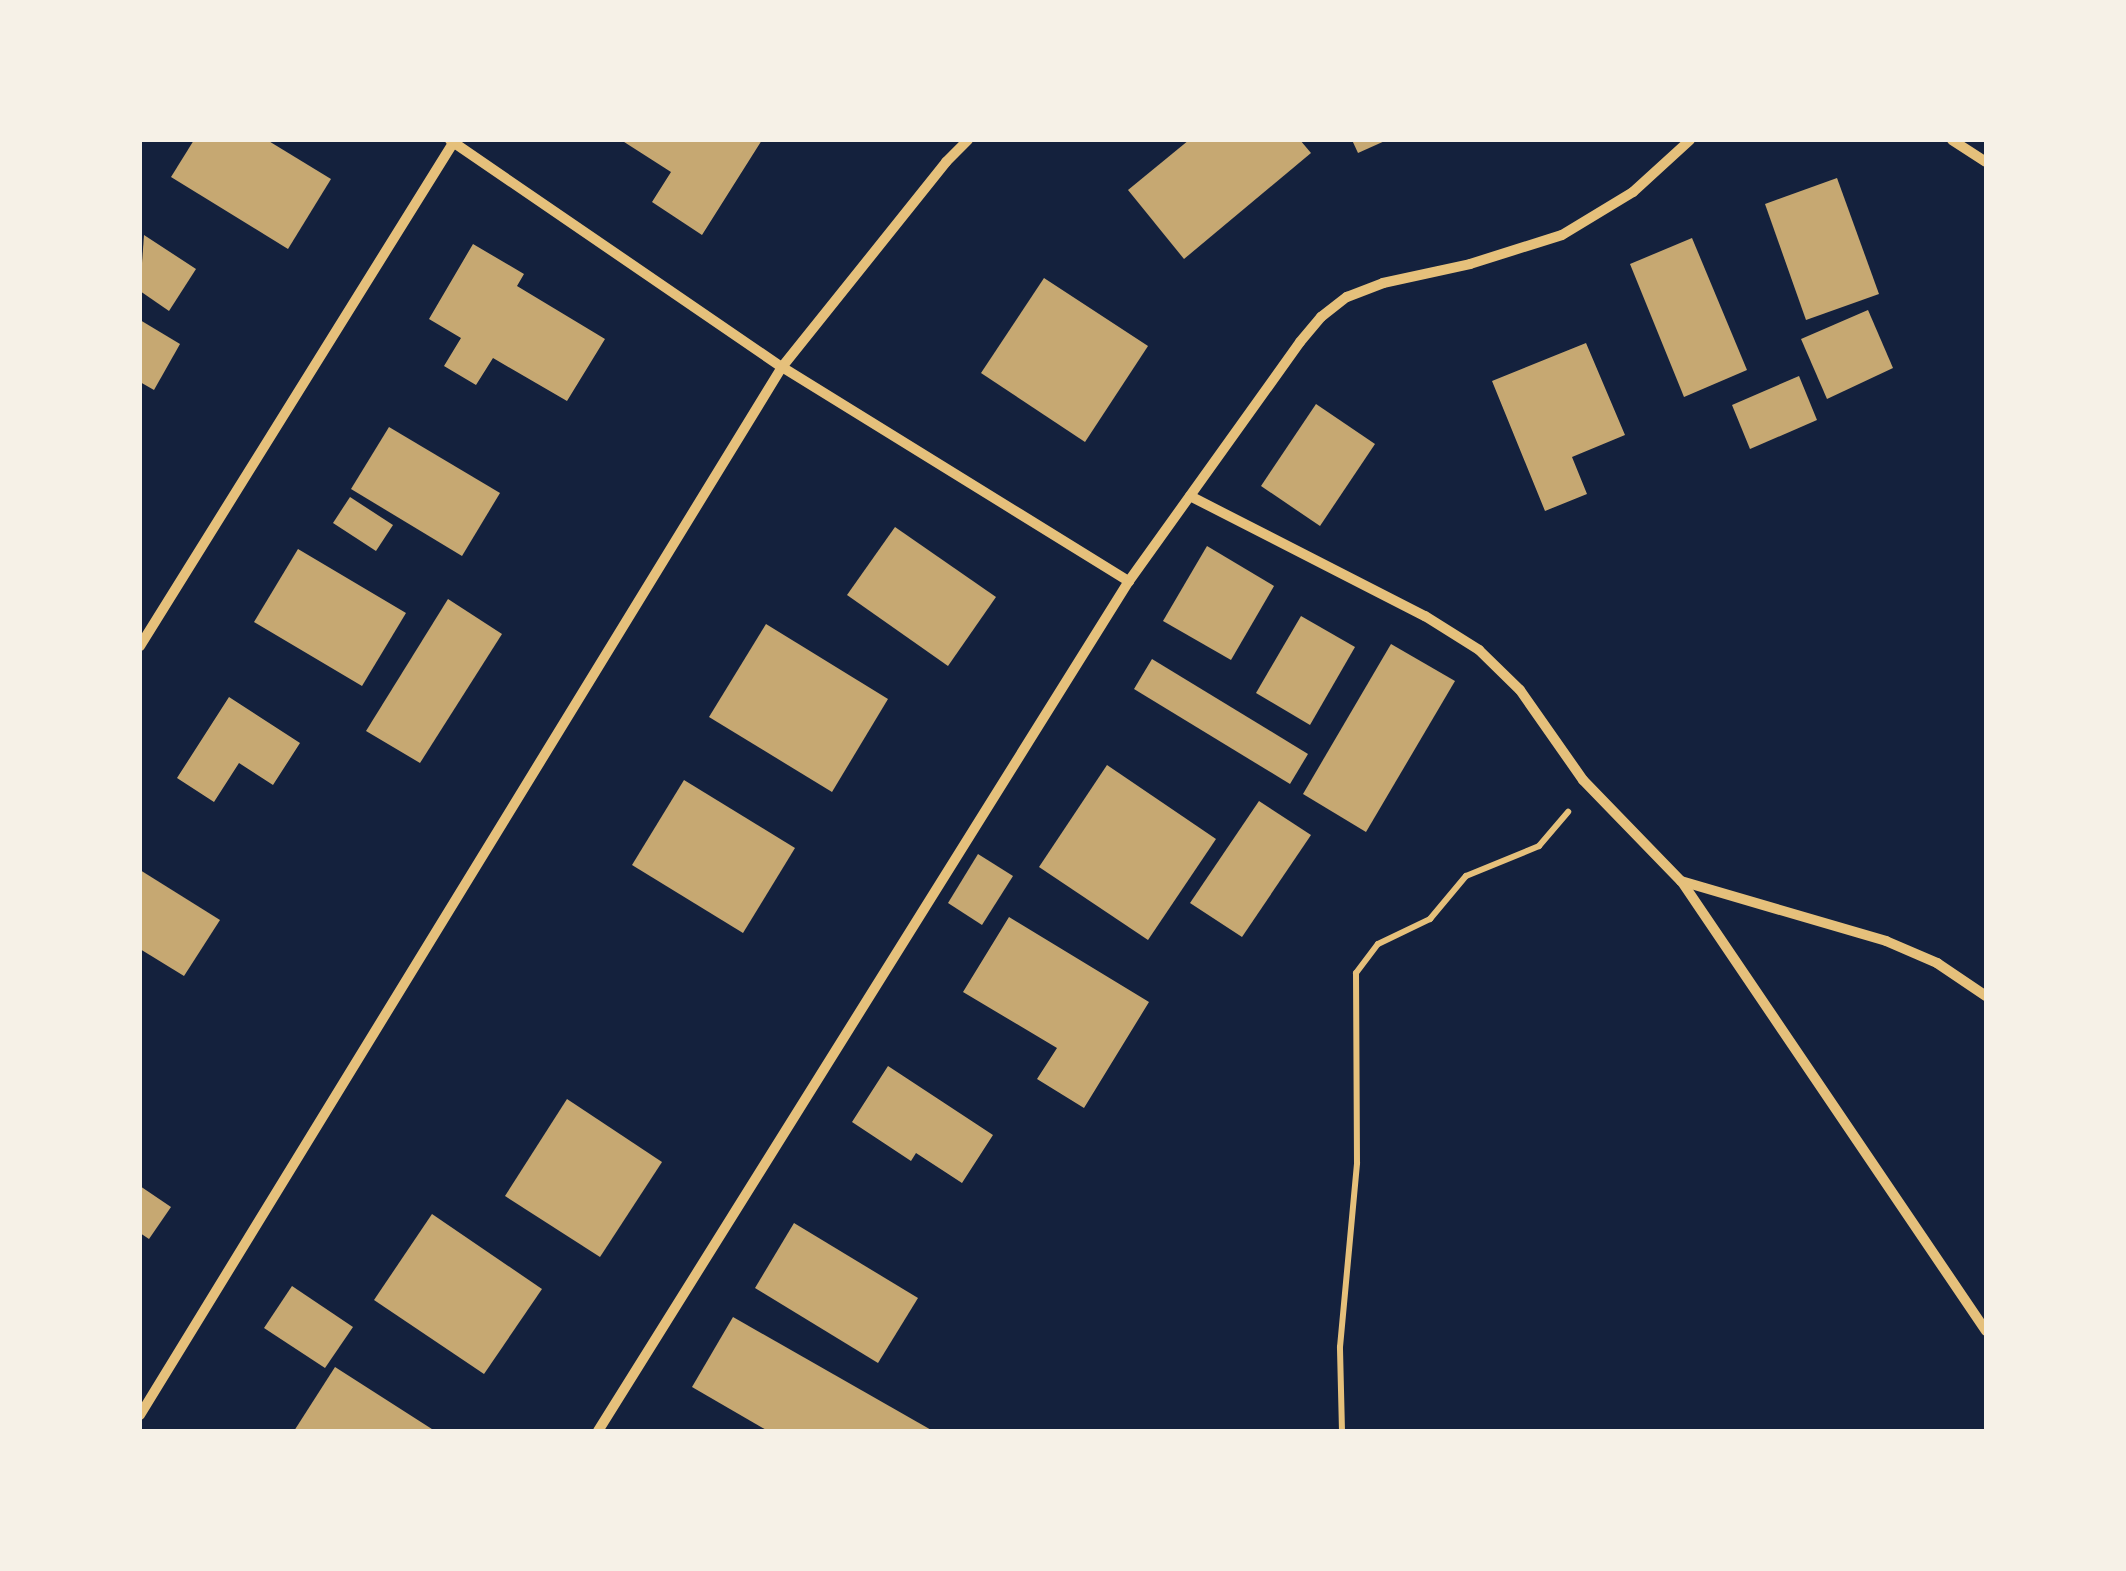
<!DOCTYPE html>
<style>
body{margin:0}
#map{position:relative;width:2126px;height:1571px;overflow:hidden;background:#14213d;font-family:"Noto Sans",sans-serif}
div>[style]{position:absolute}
.building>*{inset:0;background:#c6a872}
.path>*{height:6px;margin:-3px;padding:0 3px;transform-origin:3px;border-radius:3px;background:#e5c07b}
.minor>*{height:10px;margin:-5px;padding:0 5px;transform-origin:5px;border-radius:5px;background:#e5c07b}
span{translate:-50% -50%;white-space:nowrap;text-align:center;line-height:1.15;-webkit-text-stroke:10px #f6f1e7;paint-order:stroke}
.frame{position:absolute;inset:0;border:142px solid #f6f1e7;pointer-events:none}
</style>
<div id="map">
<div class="building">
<div style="clip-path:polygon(194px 140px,267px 140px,331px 179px,288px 249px,171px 177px)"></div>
<div style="clip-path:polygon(621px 140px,762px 140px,702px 235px,652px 202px,671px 172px)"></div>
<div style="clip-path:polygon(1189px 140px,1300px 140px,1311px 153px,1184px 259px,1128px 190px)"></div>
<div style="clip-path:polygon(1352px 140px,1387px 140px,1358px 153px)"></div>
<div style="clip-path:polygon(1837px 178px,1879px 294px,1806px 320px,1765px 204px)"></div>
<div style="clip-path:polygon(144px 235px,196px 269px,169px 311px,140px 291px)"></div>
<div style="clip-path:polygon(1692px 238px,1747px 370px,1684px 397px,1630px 264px)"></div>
<div style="clip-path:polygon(473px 244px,524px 274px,517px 286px,605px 339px,567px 401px,493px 358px,476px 385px,444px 366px,461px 338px,429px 319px)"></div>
<div style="clip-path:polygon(1044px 278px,1148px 346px,1085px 442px,981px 373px)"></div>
<div style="clip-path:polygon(1868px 310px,1893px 368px,1827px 399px,1801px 339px)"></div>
<div style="clip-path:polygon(140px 320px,180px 344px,154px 390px,140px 382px)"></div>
<div style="clip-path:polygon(1586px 343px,1625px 435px,1572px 457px,1587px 494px,1545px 511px,1492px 381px)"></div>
<div style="clip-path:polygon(1799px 376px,1817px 420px,1750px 449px,1732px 405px)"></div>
<div style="clip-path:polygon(1316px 404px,1375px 444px,1320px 526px,1261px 486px)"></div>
<div style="clip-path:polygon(389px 427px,500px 493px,462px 556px,351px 489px)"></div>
<div style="clip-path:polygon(350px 497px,393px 525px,376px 551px,333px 523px)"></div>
<div style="clip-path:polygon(895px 527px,996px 597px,948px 666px,847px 595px)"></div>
<div style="clip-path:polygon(1207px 546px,1274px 586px,1231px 660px,1163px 621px)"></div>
<div style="clip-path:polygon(298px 549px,406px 613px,362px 686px,254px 622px)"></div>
<div style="clip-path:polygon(448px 599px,502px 634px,420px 763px,366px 731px)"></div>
<div style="clip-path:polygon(1301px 616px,1355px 647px,1310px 725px,1256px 693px)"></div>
<div style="clip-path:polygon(766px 624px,888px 699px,832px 792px,709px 717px)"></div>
<div style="clip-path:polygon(1391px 644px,1455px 681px,1366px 832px,1303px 794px)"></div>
<div style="clip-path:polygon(1152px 659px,1308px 754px,1290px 784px,1134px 689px)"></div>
<div style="clip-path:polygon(229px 697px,300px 743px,273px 785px,239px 763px,214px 802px,177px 778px)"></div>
<div style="clip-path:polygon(1107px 765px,1216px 839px,1148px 940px,1039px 867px)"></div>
<div style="clip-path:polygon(684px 780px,795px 848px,743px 933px,632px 865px)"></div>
<div style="clip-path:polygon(1259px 801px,1311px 835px,1242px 937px,1190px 903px)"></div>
<div style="clip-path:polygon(978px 854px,1013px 876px,982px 925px,948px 903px)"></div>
<div style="clip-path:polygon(140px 870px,220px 920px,184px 976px,140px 949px)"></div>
<div style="clip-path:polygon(1009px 917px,1149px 1002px,1084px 1108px,1037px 1079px,1057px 1048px,963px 992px)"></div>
<div style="clip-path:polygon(888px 1066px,993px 1135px,962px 1183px,916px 1153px,911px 1161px,852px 1122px)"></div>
<div style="clip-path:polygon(567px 1099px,662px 1162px,600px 1257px,505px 1196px)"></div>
<div style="clip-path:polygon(140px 1186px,171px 1207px,149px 1239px,140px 1233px)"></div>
<div style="clip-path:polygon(432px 1214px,542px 1289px,484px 1374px,374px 1300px)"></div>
<div style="clip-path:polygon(794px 1223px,918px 1298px,878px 1363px,755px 1288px)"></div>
<div style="clip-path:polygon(292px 1286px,353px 1327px,325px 1368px,264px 1328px)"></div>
<div style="clip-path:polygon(733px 1317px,933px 1431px,768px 1431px,692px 1387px)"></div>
<div style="clip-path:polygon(335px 1367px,435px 1431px,294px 1431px)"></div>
</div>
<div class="path">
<div style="left:1342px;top:1431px;width:84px;rotate:-91.4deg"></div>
<div style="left:1340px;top:1347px;width:185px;rotate:-84.7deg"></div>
<div style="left:1357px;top:1163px;width:190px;rotate:-90.3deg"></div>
<div style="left:1356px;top:973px;width:36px;rotate:-53deg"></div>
<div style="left:1378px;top:944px;width:58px;rotate:-25.7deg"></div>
<div style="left:1430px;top:919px;width:56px;rotate:-50.1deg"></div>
<div style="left:1466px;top:876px;width:79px;rotate:-22.3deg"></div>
<div style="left:1539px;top:846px;width:45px;rotate:-49.5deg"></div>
</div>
<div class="minor">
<div style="left:450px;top:140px;width:402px;rotate:34.4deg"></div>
<div style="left:782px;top:367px;width:408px;rotate:31.7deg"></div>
<div style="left:1952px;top:140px;width:40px;rotate:32.9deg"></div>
<div style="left:1190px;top:496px;width:264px;rotate:27.1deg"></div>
<div style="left:1425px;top:616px;width:64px;rotate:32.2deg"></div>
<div style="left:1479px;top:650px;width:57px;rotate:44.3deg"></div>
<div style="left:1520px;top:690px;width:110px;rotate:55deg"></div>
<div style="left:1583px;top:780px;width:141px;rotate:45.9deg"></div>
<div style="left:1681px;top:881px;width:214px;rotate:16.3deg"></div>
<div style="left:1886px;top:941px;width:56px;rotate:23.3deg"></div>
<div style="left:1937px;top:963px;width:59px;rotate:34deg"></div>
<div style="left:140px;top:646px;width:596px;rotate:-58.1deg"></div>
<div style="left:1682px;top:882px;width:542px;rotate:55.9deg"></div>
<div style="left:140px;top:1415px;width:1229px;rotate:-58.51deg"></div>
<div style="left:782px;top:367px;width:263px;rotate:-51.3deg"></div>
<div style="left:946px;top:162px;width:31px;rotate:-45deg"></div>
<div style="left:598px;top:1431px;width:1002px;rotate:-58.01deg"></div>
<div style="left:1129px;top:581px;width:294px;rotate:-54.4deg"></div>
<div style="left:1300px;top:342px;width:33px;rotate:-50deg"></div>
<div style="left:1321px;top:317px;width:33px;rotate:-38deg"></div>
<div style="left:1347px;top:297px;width:39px;rotate:-21deg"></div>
<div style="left:1383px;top:283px;width:89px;rotate:-12.3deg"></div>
<div style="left:1470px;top:264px;width:96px;rotate:-17.5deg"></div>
<div style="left:1562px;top:235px;width:83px;rotate:-31.2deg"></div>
<div style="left:1633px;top:192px;width:77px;rotate:-42.4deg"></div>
</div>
<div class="frame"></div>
</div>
